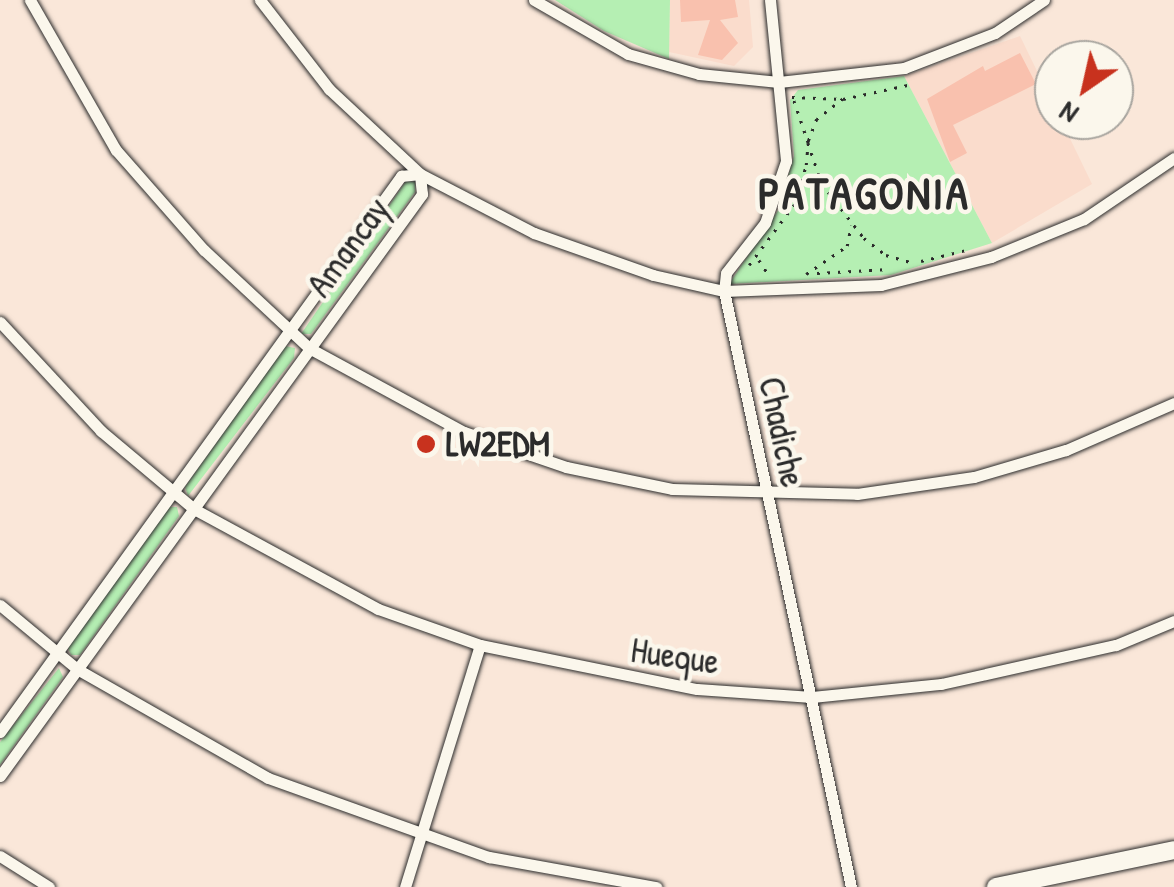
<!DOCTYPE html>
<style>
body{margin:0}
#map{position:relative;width:1174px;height:887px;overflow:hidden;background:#fae7d9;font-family:"Patrick Hand",sans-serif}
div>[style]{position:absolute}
.built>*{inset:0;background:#fadccc}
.green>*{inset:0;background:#b5efb3}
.building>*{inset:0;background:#f9c1ae}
.path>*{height:2.5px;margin-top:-1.25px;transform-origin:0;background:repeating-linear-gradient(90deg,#2b2b2b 0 2.5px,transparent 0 10.5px)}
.roads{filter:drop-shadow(0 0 2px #2b2b2b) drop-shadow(0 0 2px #2b2b2b)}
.street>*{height:11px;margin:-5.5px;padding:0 5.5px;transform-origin:5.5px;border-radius:5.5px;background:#fbf7ec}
.secondary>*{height:18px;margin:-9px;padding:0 9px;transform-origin:9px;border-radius:9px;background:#fbf7ec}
.dots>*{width:28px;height:28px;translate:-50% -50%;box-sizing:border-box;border:5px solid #fbf7ec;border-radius:50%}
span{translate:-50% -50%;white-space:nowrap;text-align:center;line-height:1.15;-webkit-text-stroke:9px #fbf7ec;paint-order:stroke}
.street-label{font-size:35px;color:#2b2b2b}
.poi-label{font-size:35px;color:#2b2b2b;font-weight:700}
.left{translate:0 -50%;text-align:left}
.district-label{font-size:45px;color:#2b2b2b;font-weight:700;letter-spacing:2.5px}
.north{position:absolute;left:1034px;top:40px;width:100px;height:100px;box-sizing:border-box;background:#fbf7ec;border:2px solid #a8a59f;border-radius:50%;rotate:214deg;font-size:28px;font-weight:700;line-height:40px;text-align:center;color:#2b2b2b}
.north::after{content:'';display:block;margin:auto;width:35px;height:45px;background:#c8321e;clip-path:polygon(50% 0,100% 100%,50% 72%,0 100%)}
</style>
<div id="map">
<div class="built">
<div style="clip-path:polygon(670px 0,749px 0,753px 47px,734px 66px,669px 52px)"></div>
<div style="clip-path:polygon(1020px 36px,1054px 106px,1054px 120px,1061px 120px,1092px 184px,992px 243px,904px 76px)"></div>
</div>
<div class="green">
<div style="clip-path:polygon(555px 0,670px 0,669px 59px,604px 31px)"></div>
<div style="clip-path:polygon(904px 76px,992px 243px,891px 275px,729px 284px,779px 209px,794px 156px,790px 100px,798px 90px)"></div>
<div style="clip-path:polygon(406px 181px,415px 182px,415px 192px,311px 334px,301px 334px)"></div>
<div style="clip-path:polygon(285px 346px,295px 348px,294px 358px,188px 496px,185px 487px)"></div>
<div style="clip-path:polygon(169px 507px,177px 507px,179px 516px,80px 655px,71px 655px,68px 648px)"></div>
<div style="clip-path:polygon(59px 668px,63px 677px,0 765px,0 742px)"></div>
</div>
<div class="building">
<div style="clip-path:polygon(680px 0,735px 0,738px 17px,720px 20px,738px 43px,722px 60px,698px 55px,710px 20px,681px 22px)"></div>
<div style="clip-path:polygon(1020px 53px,1036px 84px,953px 125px,967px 153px,950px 162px,927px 99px,983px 66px,985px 71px)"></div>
</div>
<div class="path">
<div style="left:792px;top:97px;width:51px;rotate:2.2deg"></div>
<div style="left:843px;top:99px;width:66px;rotate:-12.2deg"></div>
<div style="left:843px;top:99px;width:33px;rotate:142deg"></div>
<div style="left:817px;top:119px;width:26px;rotate:111deg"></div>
<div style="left:808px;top:143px;width:43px;rotate:71.1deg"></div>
<div style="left:822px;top:184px;width:68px;rotate:52.1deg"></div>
<div style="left:864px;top:238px;width:28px;rotate:38deg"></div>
<div style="left:886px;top:255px;width:29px;rotate:16deg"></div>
<div style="left:759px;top:260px;width:17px;rotate:57deg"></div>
<div style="left:921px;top:261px;width:46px;rotate:-13.7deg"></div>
<div style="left:749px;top:265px;width:79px;rotate:-53.3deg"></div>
<div style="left:796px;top:202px;width:38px;rotate:-75deg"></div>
<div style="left:806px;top:165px;width:22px;rotate:-85deg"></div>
<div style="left:808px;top:143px;width:46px;rotate:-108.8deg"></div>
<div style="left:817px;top:273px;width:72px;rotate:-3.2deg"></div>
<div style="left:806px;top:274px;width:50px;rotate:-34.3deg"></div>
<div style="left:847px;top:246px;width:21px;rotate:-79deg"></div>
</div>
<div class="roads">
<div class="street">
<div style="left:30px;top:0;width:173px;rotate:60.2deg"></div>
<div style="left:116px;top:150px;width:133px;rotate:48.7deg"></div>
<div style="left:204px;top:250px;width:144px;rotate:43deg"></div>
<div style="left:309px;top:348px;width:176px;rotate:28.5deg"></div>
<div style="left:464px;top:432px;width:108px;rotate:18.9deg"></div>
<div style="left:566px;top:467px;width:108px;rotate:11.7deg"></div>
<div style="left:672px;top:489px;width:185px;rotate:1.5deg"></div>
<div style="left:857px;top:494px;width:118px;rotate:-8.3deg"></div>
<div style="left:974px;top:477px;width:96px;rotate:-16.4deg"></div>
<div style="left:1066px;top:450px;width:118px;rotate:-23.5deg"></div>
<div style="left:260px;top:0;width:113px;rotate:52.2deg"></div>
<div style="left:329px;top:89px;width:125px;rotate:43deg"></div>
<div style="left:420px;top:174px;width:128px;rotate:27.4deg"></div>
<div style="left:534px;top:233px;width:126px;rotate:19.4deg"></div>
<div style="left:653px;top:275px;width:73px;rotate:12.7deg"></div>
<div style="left:724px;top:291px;width:157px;rotate:-2.2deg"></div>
<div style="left:881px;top:285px;width:114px;rotate:-14.3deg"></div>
<div style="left:991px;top:257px;width:100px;rotate:-22.2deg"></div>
<div style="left:1084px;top:219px;width:109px;rotate:-34.1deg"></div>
<div style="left:534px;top:0;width:108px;rotate:29.9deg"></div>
<div style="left:628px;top:54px;width:74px;rotate:15.7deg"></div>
<div style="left:699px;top:74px;width:80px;rotate:5.7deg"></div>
<div style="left:779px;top:82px;width:126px;rotate:-6.4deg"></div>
<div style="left:904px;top:68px;width:97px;rotate:-21deg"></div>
<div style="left:995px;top:33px;width:59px;rotate:-34deg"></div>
<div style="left:770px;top:0;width:162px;rotate:84.3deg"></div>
<div style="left:786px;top:161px;width:65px;rotate:108.7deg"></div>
<div style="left:765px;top:223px;width:63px;rotate:128deg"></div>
<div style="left:726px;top:273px;width:18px;rotate:96deg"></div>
<div style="left:724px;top:291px;width:609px;rotate:77.97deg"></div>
<div style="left:0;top:322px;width:149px;rotate:47.2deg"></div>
<div style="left:101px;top:431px;width:121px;rotate:40deg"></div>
<div style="left:194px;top:509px;width:209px;rotate:28.5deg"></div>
<div style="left:378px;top:609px;width:108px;rotate:19.4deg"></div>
<div style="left:480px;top:645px;width:221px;rotate:11.5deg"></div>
<div style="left:697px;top:689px;width:115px;rotate:4deg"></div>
<div style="left:812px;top:697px;width:130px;rotate:-5.8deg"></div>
<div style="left:941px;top:684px;width:179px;rotate:-12.6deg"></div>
<div style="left:1116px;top:645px;width:63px;rotate:-22.5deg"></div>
<div style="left:0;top:605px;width:100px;rotate:39.7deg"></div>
<div style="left:77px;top:669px;width:220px;rotate:29.7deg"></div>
<div style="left:268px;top:778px;width:235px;rotate:19.7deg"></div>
<div style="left:489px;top:857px;width:170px;rotate:10.2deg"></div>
<div style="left:0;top:732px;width:686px;rotate:-54.2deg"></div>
<div style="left:401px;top:176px;width:19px;rotate:-6deg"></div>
<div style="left:0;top:776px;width:719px;rotate:-54.05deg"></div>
<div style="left:422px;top:194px;width:20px;rotate:-96deg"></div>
<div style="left:0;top:856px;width:58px;rotate:32.3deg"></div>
<div style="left:405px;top:887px;width:253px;rotate:-72.8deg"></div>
</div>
<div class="secondary">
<div style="left:996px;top:887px;width:182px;rotate:-11.7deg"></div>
</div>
</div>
<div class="dots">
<div style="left:426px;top:444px;background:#c8321e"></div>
</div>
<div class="street-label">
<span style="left:348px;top:247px;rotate:-54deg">Amancay</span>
<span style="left:782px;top:432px;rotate:78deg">Chadiche</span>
<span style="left:675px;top:656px;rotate:8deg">Hueque</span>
</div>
<div class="poi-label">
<span class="left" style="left:446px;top:444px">LW2EDM</span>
</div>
<div class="district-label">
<span style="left:864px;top:193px">PATAGONIA</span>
</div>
<div class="north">N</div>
</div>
